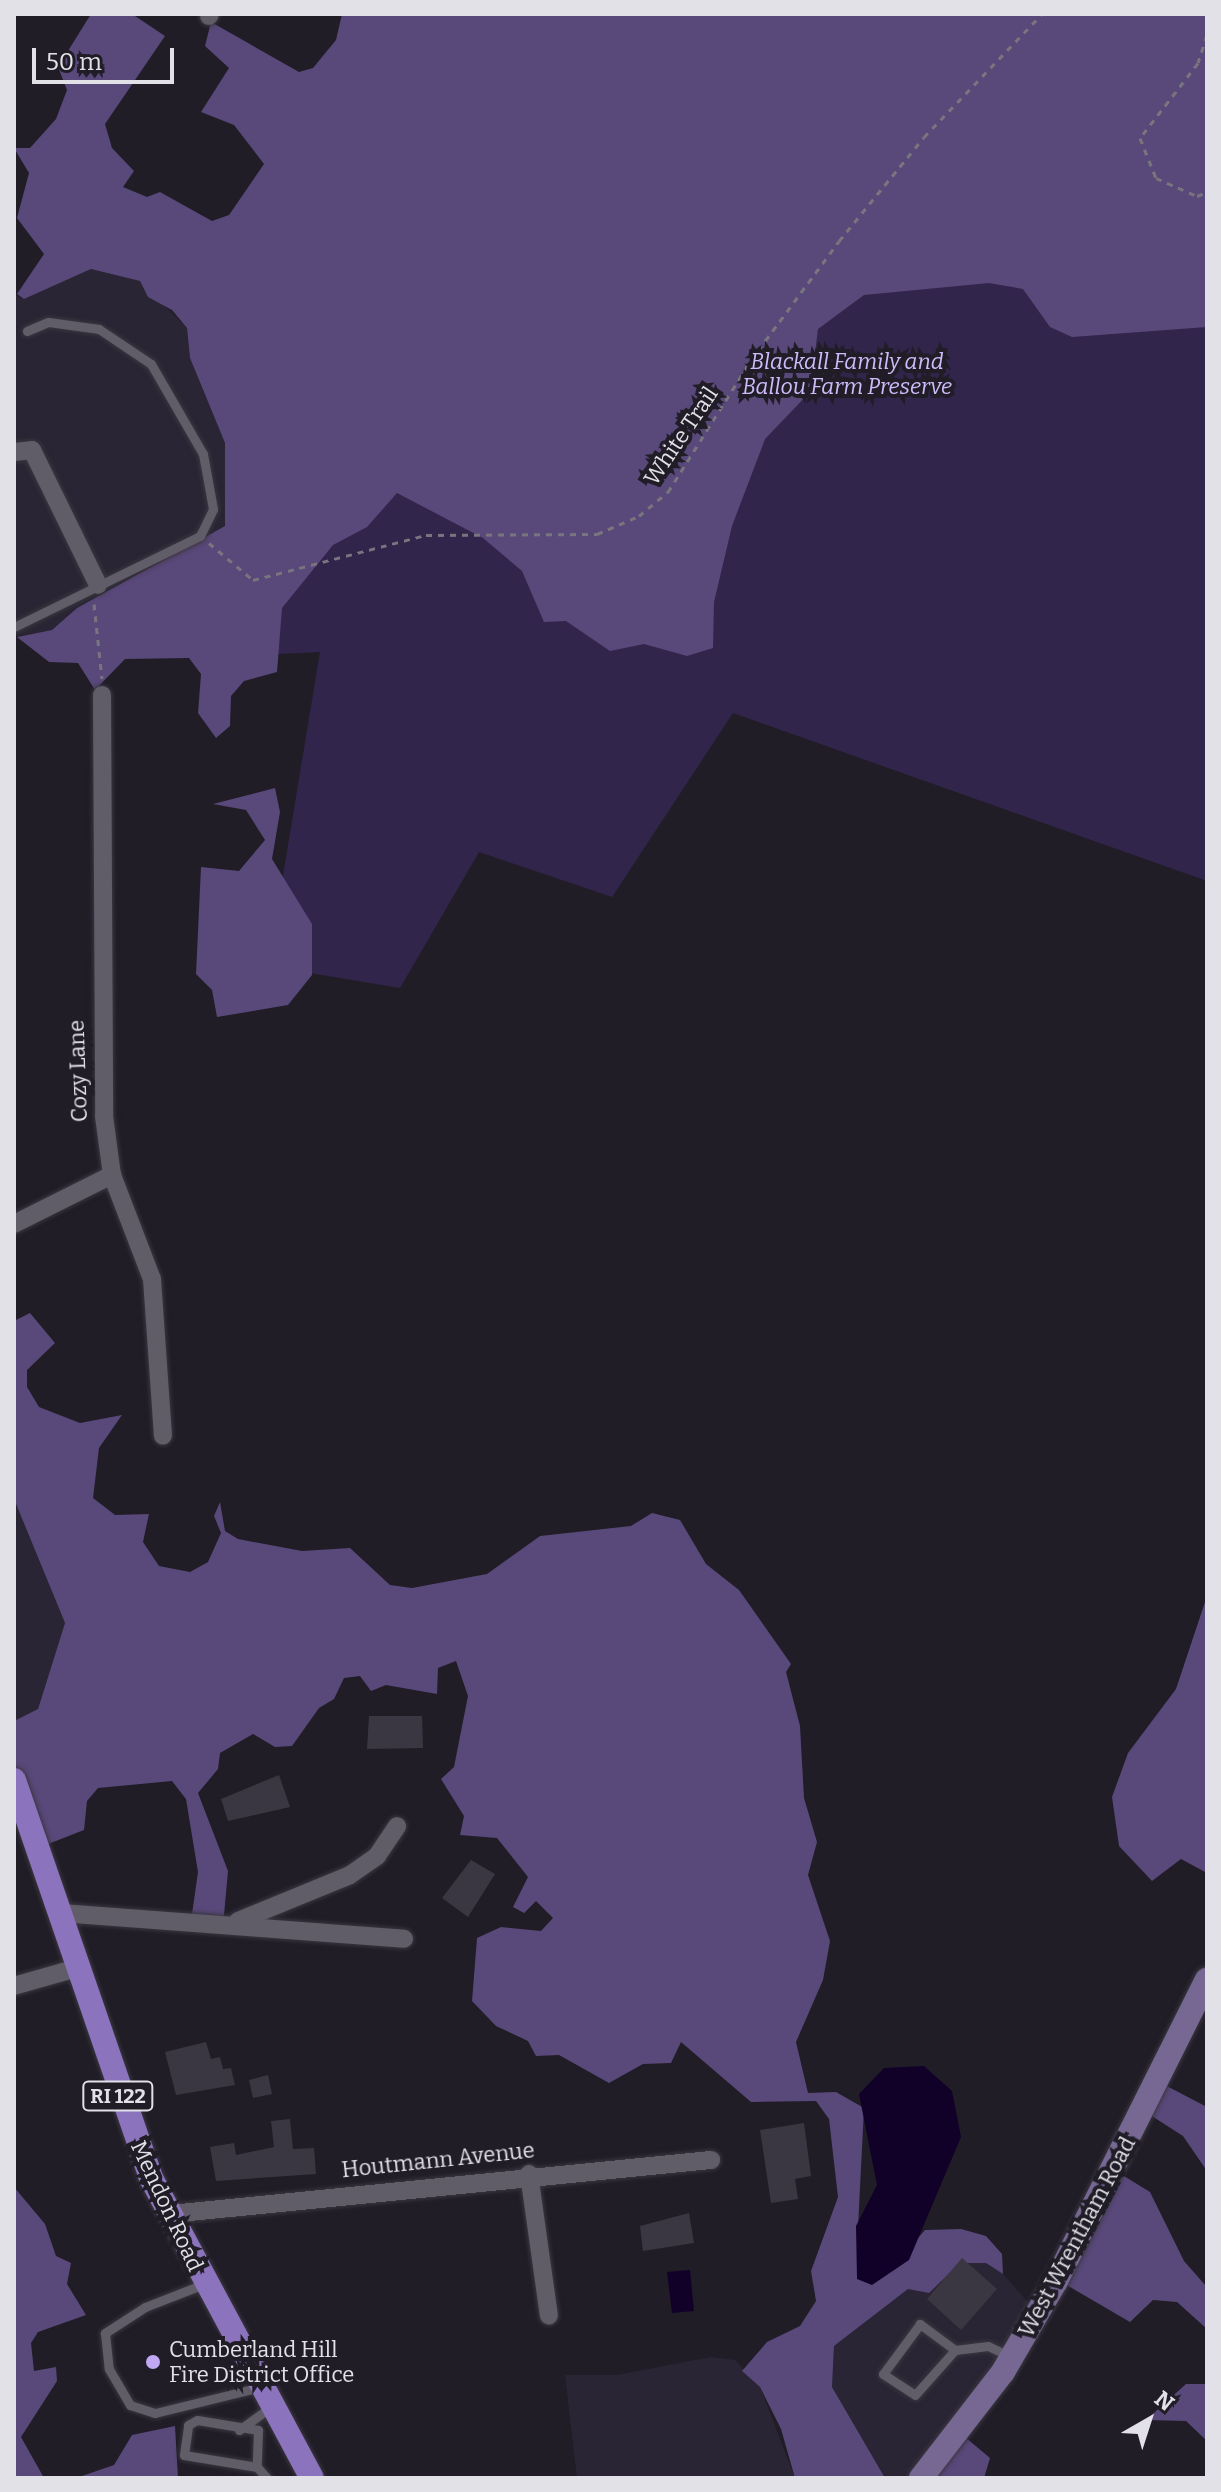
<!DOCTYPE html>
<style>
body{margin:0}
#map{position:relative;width:1221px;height:2492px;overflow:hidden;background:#201d27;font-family:Bitter,serif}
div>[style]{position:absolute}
.built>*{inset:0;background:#2a2534}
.green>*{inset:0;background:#32254c}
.forest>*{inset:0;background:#59487a}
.water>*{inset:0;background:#110028}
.building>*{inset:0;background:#3a3742}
.path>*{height:3px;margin-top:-1.5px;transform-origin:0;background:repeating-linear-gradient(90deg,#78757e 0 6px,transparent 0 12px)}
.roads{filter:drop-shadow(0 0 2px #3a3740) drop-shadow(0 0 2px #3a3740)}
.lane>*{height:9px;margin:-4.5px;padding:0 4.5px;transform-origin:4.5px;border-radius:4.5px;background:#605d69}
.street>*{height:18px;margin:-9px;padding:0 9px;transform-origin:9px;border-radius:9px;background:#605d69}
.secondary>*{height:24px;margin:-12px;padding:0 12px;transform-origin:12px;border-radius:12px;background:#766893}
.primary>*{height:24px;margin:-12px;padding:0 12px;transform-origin:12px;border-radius:12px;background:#8c73bd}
.dots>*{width:22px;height:22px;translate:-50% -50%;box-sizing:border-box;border:4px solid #201d27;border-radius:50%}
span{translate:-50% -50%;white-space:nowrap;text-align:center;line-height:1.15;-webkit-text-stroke:8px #201d27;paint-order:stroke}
.shield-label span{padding:2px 6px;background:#201d27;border:2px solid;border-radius:6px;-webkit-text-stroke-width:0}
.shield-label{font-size:20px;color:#e3e1e8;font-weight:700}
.park-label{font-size:22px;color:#cebbfb;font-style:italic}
.street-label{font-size:22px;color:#e3e1e8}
.poi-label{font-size:22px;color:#e3e1e8}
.left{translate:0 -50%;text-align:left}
.frame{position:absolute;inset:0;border:16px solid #e3e1e8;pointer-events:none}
.north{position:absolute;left:1109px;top:2380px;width:80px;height:80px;-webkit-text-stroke:6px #201d27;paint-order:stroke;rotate:39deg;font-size:22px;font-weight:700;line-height:32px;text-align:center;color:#e3e1e8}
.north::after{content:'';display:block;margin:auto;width:28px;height:36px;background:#e3e1e8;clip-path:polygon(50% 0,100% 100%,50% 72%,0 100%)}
.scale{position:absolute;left:32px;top:48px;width:142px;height:36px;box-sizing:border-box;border:4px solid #e3e1e8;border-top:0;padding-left:10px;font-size:24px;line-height:28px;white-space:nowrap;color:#e3e1e8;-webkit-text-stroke:6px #201d27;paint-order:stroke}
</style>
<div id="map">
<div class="built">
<div style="clip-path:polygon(91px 269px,140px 281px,187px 328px,190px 358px,225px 443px,225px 526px,77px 608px,52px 630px,14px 637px,14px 294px,24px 299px)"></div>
<div style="clip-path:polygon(14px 1499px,65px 1623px,38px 1709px,14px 1721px)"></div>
<div style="clip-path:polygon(960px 2263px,986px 2263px,1003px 2274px,1037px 2312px,919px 2478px,885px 2478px,832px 2387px,834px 2346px,908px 2289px)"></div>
<div style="clip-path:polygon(711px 2357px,735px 2360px,760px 2387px,795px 2478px,577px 2478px,565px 2375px,617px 2375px)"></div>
</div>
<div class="green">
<div style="clip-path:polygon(549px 14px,1207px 14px,1207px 881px,733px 713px,612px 897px,479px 852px,400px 988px,268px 966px,320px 652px,235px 656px)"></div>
</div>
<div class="forest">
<div style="clip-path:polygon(91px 14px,132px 14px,165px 36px,105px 124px,112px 148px,134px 171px,123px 187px,147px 197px,160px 192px,212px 221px,229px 215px,264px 164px,234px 125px,201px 112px,229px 68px,205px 46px,211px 22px,299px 72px,313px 68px,336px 40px,342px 14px,1207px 14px,1207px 327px,1072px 337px,1050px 327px,1023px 289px,989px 283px,864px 295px,818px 329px,810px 392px,765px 439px,732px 526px,714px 602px,713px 648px,687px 656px,644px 644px,610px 651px,566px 621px,544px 622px,522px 571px,483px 538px,397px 493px,367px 527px,333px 545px,282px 608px,277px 672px,244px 681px,231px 696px,230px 726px,216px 738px,198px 713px,201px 674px,189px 658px,125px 659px,95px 690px,78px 663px,49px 662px,17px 637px,52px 630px,77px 608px,225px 526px,225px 443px,190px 358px,187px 328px,172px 310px,148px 297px,140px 281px,91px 269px,24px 299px,17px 294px,44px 254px,17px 218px,29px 173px,14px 148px,30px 148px,56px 119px,67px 90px,58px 67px)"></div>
<div style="clip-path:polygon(275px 788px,280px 812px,272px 859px,312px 924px,312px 975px,288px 1005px,217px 1017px,212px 990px,196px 974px,201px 867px,239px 871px,265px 840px,246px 810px,213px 804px)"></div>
<div style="clip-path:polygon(30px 1313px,55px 1343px,27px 1370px,27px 1387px,39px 1407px,80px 1423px,122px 1415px,99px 1448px,93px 1498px,115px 1515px,149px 1514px,143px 1542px,159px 1566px,190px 1572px,208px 1562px,221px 1533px,214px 1516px,220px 1502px,225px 1531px,238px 1539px,302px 1551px,350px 1548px,390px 1585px,412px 1588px,487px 1574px,540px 1536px,631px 1526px,652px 1513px,680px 1520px,706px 1564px,739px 1590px,791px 1664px,786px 1672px,800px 1726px,804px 1798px,817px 1842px,808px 1875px,830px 1941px,823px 1980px,796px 2042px,808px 2093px,836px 2092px,864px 2108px,857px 2247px,895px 2265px,925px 2230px,961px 2229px,986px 2236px,1002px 2254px,1003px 2274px,986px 2263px,960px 2263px,929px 2293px,908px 2289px,834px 2346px,832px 2387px,885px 2478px,795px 2478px,781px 2429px,760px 2387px,742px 2371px,767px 2342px,800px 2326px,816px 2301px,811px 2271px,838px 2197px,829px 2119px,816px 2101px,751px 2102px,681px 2042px,671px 2063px,643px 2064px,609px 2083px,559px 2055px,536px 2056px,528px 2041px,496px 2026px,472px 2001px,477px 1938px,501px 1927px,541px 1931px,553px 1918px,536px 1901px,524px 1913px,513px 1907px,528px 1877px,497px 1838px,460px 1835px,464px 1816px,441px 1779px,454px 1767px,468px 1696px,456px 1661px,438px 1668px,437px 1694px,386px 1685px,371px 1691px,360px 1676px,344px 1678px,334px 1699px,319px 1708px,292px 1746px,275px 1747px,253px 1734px,220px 1753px,218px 1769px,198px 1793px,228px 1871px,223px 1926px,191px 1921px,198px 1872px,186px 1799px,172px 1781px,98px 1788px,87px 1801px,84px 1830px,38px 1848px,14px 1794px,14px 1721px,38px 1709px,65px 1623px,14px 1499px,14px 1321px)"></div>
<div style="clip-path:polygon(1207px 1596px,1207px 1873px,1181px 1859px,1152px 1881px,1119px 1846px,1112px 1797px,1128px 1753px,1176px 1689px)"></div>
<div style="clip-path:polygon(1159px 2082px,1207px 2107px,1207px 2171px,1183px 2136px,1144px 2111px)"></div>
<div style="clip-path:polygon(1114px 2170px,1150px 2192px,1184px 2261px,1206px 2286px,1207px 2329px,1177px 2302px,1153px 2300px,1130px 2322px,1058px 2280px)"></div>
<div style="clip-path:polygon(14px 2187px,45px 2224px,56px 2256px,71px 2263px,67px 2284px,86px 2315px,38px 2332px,31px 2343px,34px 2371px,56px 2367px,57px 2381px,21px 2437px,44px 2478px,14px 2478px)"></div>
<div style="clip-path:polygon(1186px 2384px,1207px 2384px,1207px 2441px,1186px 2421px,1146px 2420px)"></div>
<div style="clip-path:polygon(175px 2426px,178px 2478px,76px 2478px,114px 2465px,132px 2435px)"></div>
<div style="clip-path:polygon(959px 2432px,990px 2458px,984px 2478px,924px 2478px)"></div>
</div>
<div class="water">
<div style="clip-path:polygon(924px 2066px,952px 2091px,961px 2137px,909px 2260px,872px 2285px,857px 2279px,856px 2226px,877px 2185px,859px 2094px,884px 2068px)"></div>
<div style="clip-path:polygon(690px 2270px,694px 2311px,672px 2313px,667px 2272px)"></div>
</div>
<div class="building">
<div style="clip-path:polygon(369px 1716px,422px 1716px,423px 1748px,367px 1749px)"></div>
<div style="clip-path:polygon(279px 1775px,290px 1807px,228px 1821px,221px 1799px)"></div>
<div style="clip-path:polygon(471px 1860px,495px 1874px,468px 1917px,442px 1898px)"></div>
<div style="clip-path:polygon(206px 2042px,211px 2059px,220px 2057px,223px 2069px,231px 2068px,235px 2085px,176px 2095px,165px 2052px)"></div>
<div style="clip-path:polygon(268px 2075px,272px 2094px,253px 2098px,249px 2080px)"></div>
<div style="clip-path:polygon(290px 2119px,293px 2149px,314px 2148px,316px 2174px,216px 2181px,210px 2147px,234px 2143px,236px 2155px,274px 2147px,271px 2121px)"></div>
<div style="clip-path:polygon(804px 2123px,811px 2176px,795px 2179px,798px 2199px,771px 2203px,760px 2130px)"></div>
<div style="clip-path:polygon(689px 2213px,694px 2243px,643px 2251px,640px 2226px)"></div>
<div style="clip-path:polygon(962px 2258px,997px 2289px,961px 2330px,927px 2299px)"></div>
</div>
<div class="path">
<div style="left:1207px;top:35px;width:29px;rotate:108deg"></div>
<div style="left:1198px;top:63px;width:95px;rotate:127.7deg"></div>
<div style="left:1140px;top:138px;width:43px;rotate:68.2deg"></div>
<div style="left:1156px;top:178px;width:45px;rotate:23.7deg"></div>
<div style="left:1197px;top:196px;width:11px;rotate:-22deg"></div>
<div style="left:209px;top:543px;width:57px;rotate:40.1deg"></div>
<div style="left:253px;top:580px;width:179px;rotate:-14.6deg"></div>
<div style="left:426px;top:535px;width:171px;rotate:-0.3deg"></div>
<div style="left:597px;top:534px;width:46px;rotate:-23.2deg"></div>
<div style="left:639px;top:516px;width:38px;rotate:-40deg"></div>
<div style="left:668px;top:492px;width:156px;rotate:-57.8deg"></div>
<div style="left:751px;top:360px;width:148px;rotate:-53.5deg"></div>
<div style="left:839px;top:241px;width:134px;rotate:-50.7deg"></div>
<div style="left:924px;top:137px;width:170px;rotate:-46.2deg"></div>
<div style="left:94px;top:604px;width:75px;rotate:83.9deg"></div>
</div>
<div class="roads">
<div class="lane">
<div style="left:14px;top:627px;width:207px;rotate:-26.1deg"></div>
<div style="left:200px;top:536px;width:30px;rotate:-64deg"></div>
<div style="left:213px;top:509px;width:56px;rotate:-100.3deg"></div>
<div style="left:203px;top:454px;width:104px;rotate:-120deg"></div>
<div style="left:151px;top:364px;width:63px;rotate:-146.1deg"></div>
<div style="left:99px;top:329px;width:51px;rotate:-172.2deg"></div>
<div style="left:48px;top:322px;width:23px;rotate:157deg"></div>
<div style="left:204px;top:2284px;width:63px;rotate:158.7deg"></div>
<div style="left:145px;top:2307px;width:48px;rotate:147deg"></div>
<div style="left:105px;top:2333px;width:36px;rotate:84deg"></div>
<div style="left:109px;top:2369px;width:42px;rotate:59.7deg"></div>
<div style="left:130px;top:2405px;width:26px;rotate:18deg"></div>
<div style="left:155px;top:2413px;width:109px;rotate:-13.8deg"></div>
<div style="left:955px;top:2350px;width:44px;rotate:-143.4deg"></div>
<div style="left:920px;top:2324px;width:62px;rotate:126.5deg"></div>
<div style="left:883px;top:2374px;width:38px;rotate:33deg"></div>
<div style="left:915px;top:2395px;width:60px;rotate:-48.4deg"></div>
<div style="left:955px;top:2350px;width:33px;rotate:-7deg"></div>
<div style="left:988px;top:2346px;width:23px;rotate:25deg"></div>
<div style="left:197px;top:2420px;width:62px;rotate:9.3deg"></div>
<div style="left:258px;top:2430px;width:37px;rotate:92deg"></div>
<div style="left:257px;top:2467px;width:74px;rotate:-170.7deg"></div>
<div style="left:184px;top:2455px;width:30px;rotate:-82deg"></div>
<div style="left:188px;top:2425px;width:10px;rotate:-29deg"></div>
<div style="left:239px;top:2430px;width:39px;rotate:-36deg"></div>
<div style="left:257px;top:2467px;width:15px;rotate:48deg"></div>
</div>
<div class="street">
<div style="left:209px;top:16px;width:2px;rotate:-63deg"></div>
<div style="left:14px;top:452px;width:18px;rotate:-6deg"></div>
<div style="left:32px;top:450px;width:150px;rotate:63.9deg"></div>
<div style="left:102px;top:695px;width:421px;rotate:89.7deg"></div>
<div style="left:104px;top:1116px;width:60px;rotate:82.3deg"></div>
<div style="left:112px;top:1175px;width:111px;rotate:69deg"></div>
<div style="left:152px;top:1279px;width:157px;rotate:86deg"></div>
<div style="left:14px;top:1224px;width:110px;rotate:-26.6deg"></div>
<div style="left:61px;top:1913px;width:344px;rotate:4.3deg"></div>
<div style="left:238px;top:1921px;width:121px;rotate:-22.3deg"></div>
<div style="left:350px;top:1875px;width:33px;rotate:-35deg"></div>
<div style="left:377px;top:1856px;width:36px;rotate:-56deg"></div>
<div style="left:14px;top:1986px;width:66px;rotate:-15.9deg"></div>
<div style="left:529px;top:2174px;width:143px;rotate:82deg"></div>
<div style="left:170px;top:2214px;width:544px;rotate:-5.7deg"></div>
</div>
<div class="secondary">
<div style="left:921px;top:2478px;width:134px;rotate:-52.3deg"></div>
<div style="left:1003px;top:2372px;width:105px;rotate:-59.8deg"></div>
<div style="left:1056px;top:2281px;width:337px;rotate:-63.4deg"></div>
</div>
<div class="primary">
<div style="left:14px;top:1780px;width:421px;rotate:71deg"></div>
<div style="left:151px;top:2178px;width:340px;rotate:61.8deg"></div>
</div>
</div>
<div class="dots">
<div style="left:153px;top:2362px;background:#c0a8f4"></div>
</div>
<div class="shield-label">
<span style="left:118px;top:2096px">RI 122</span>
</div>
<div class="park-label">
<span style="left:847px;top:374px">Blackall Family and<br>Ballou Farm Preserve</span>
</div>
<div class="street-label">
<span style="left:681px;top:436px;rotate:-56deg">White Trail</span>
<span style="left:78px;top:1071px;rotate:-92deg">Cozy Lane</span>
<span style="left:438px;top:2160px;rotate:-6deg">Houtmann Avenue</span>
<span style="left:167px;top:2206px;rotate:65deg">Mendon Road</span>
<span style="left:1077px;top:2237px;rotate:-62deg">West Wrentham Road</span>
</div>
<div class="poi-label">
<span class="left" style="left:169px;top:2362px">Cumberland Hill<br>Fire District Office</span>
</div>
<div class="frame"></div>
<div class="north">N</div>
<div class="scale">50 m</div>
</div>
